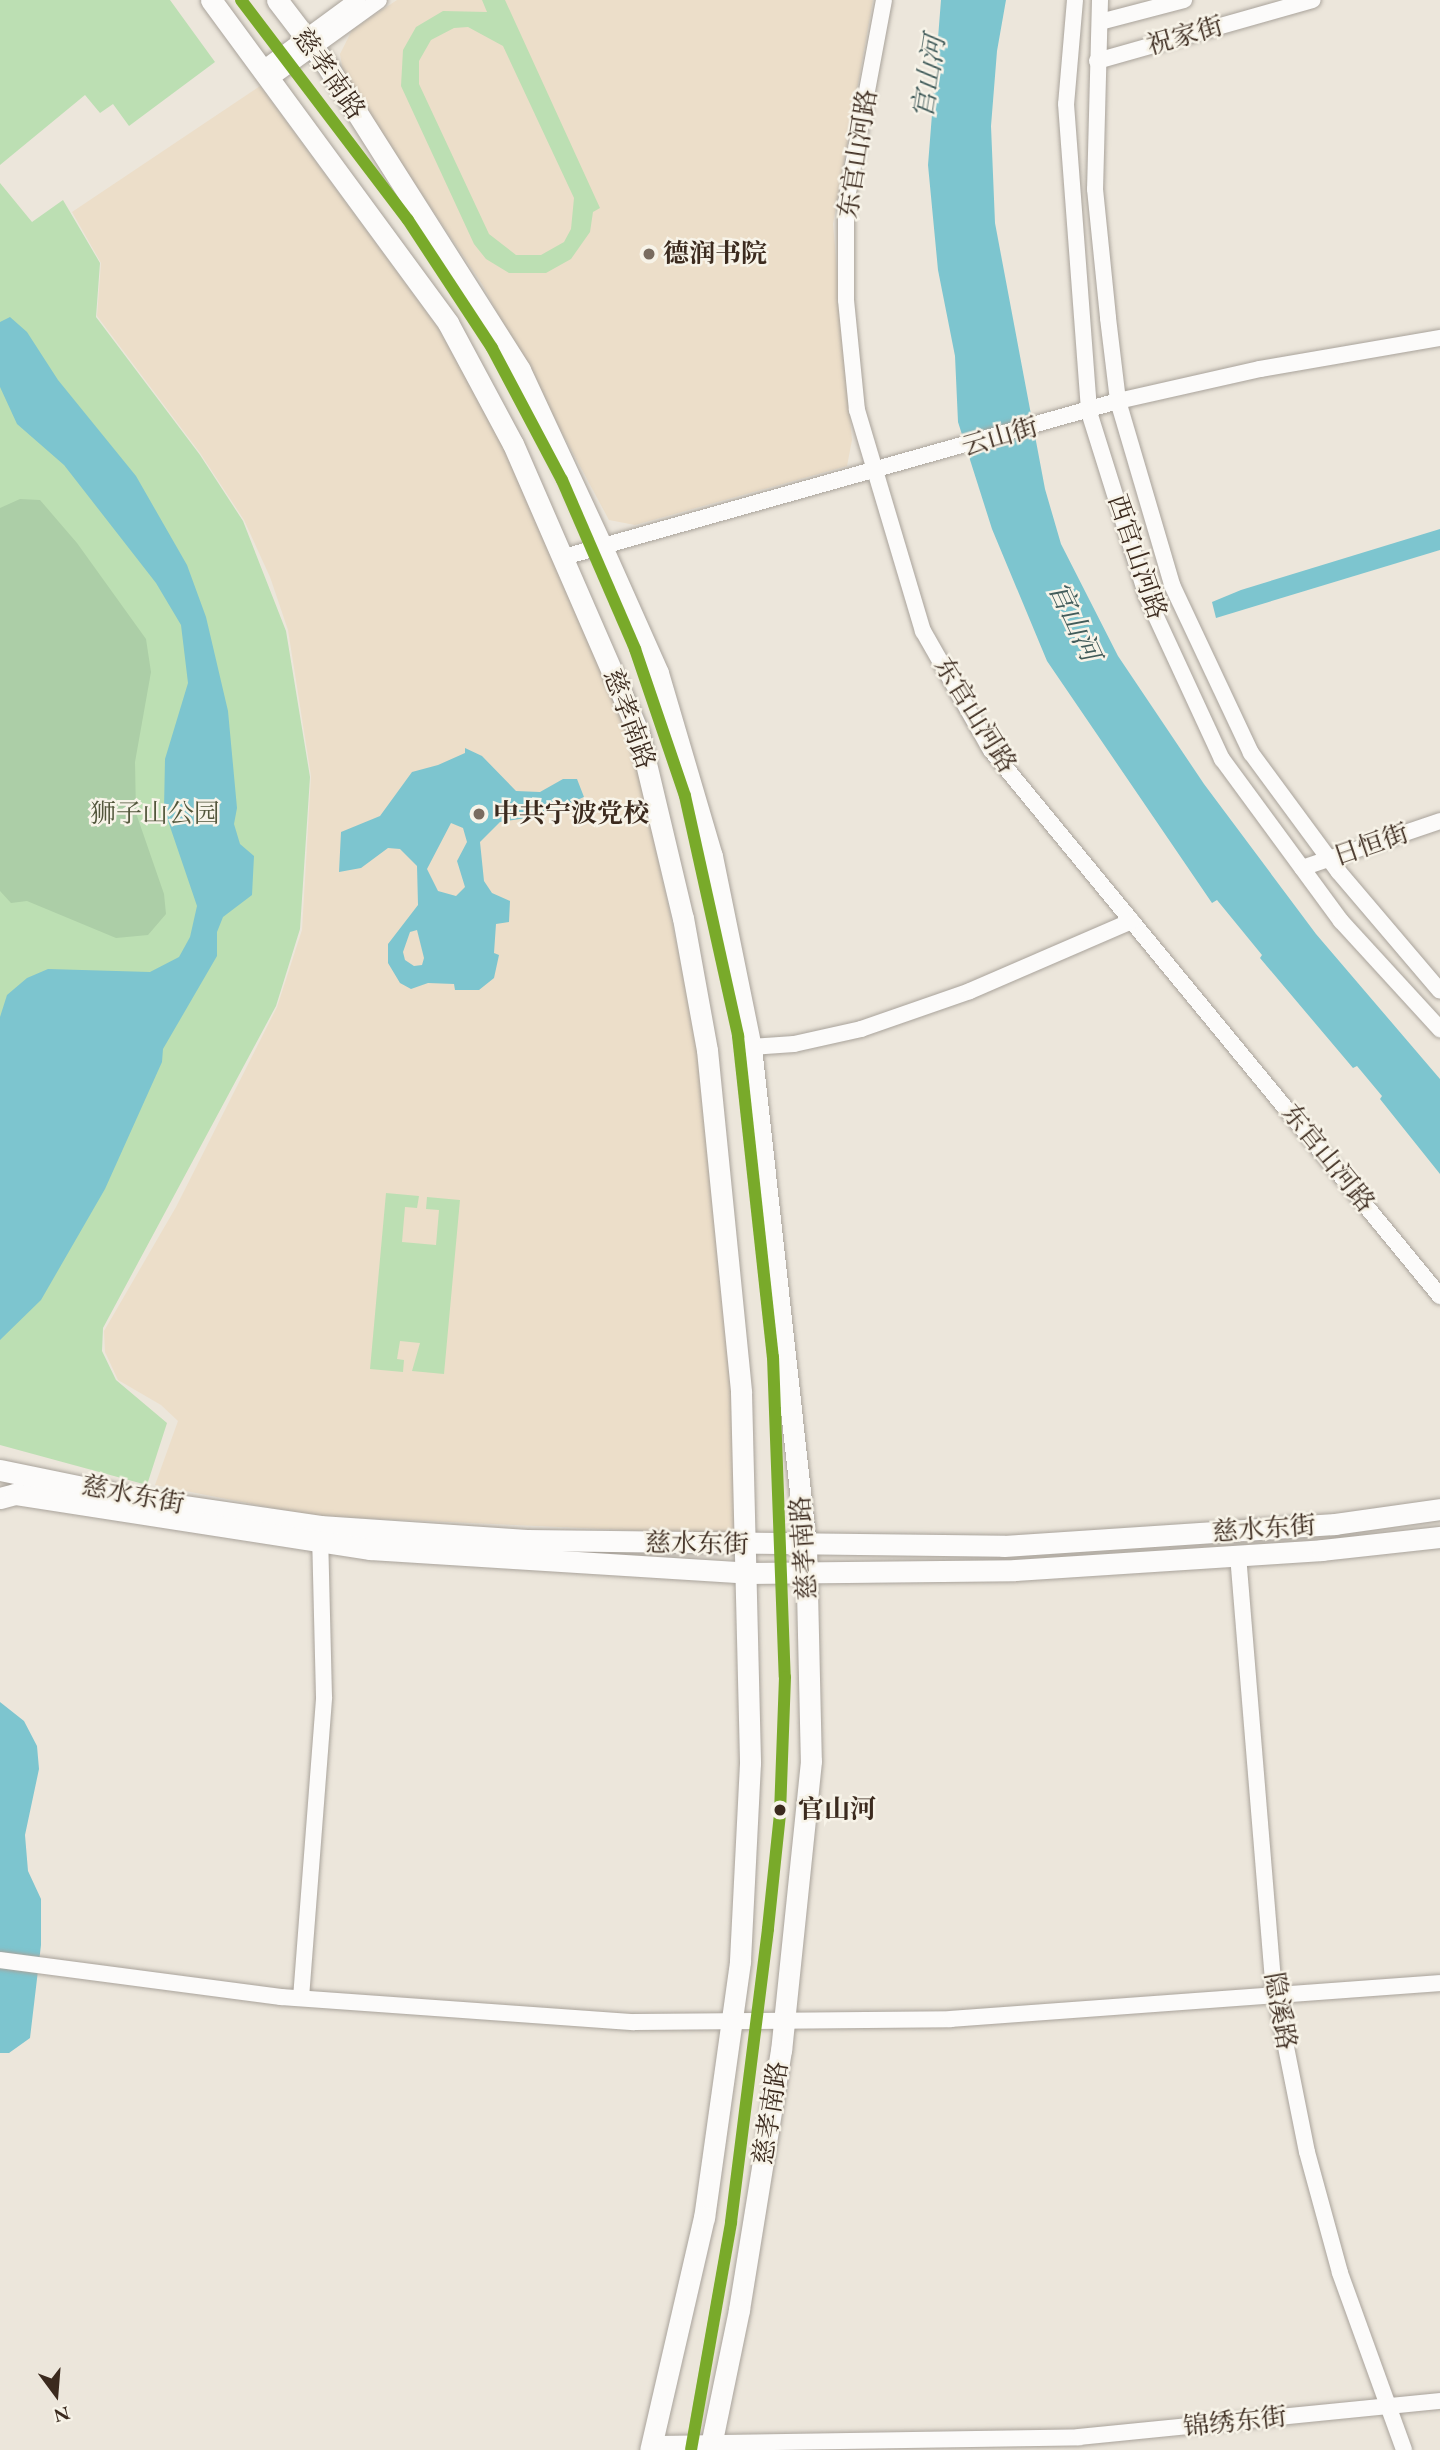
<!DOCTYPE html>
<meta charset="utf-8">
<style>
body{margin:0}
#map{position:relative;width:1440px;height:2450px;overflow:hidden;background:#ece6db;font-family:"EB Garamond","Noto Serif SC",serif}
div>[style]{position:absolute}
.built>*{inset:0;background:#ecdec9}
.green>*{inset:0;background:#bcdfb3}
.forest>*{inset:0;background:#accea7}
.water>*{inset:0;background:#7dc5cf}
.roads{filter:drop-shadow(0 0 2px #a9a39b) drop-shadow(0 0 2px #a9a39b)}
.minor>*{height:16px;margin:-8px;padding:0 8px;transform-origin:8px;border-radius:8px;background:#fcfbfa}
.major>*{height:21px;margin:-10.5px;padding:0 10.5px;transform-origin:10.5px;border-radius:10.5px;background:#fcfbfa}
.metro-1>*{height:12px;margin:-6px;padding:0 6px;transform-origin:6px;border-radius:6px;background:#79aa2a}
.dots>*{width:19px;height:19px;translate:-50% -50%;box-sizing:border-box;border:4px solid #f7f3e8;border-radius:50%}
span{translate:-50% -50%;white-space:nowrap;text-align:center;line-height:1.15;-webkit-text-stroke:5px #f7f3e8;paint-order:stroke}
.street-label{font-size:26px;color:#3b2a1e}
.poi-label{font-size:26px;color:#3b2a1e;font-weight:700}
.left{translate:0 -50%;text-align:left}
.park-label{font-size:26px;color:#52563b}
.stop-label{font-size:26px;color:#3b2a1e;font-weight:700}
.water-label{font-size:28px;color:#415b5a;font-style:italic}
.north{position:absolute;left:21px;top:2359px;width:70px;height:70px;-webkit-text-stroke:5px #f7f3e8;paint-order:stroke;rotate:164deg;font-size:19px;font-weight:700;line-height:28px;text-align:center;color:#3b2a1e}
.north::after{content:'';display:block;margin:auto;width:24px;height:32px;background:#3b2a1e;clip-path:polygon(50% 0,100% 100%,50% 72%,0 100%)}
</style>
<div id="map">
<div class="built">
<div style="clip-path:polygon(397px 0,873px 0,833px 224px,852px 440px,847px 466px,635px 525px,609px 520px,482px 284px,344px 78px,340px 54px,352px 30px)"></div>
<div style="clip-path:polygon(260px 86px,438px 328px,506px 450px,631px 737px,701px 1055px,733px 1389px,739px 1535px,314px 1516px,155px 1485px,178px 1421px,161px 1405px,118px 1380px,105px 1352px,104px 1331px,176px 1207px,277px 1007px,302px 930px,311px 776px,288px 630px,270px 577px,244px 520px,200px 453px,97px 316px,101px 263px,72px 212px)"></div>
</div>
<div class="green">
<div style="clip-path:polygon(0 0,170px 0,215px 62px,129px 126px,113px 104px,100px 113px,85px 95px,0 165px)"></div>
<div style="clip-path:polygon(evenodd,482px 0,505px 0,600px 208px,593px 212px,590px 232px,571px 259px,546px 273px,509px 273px,486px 259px,474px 244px,401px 86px,403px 50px,416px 27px,443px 11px,487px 12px,482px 0,468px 27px,503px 46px,574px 198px,571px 229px,564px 242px,541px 255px,516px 255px,489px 234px,419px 84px,419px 61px,431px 40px,454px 28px,468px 27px)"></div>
<div style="clip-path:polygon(0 183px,32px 222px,63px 200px,100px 263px,96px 317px,200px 455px,243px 521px,286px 631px,310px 777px,300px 929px,276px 1006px,103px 1328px,102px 1351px,116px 1380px,167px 1423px,147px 1485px,0 1445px)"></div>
<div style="clip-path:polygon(386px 1193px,419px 1196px,417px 1208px,405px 1207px,402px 1242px,436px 1245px,439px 1210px,426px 1209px,427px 1197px,460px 1200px,444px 1374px,412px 1371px,420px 1343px,400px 1341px,397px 1359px,404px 1360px,403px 1372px,370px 1369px)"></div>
</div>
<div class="forest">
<div style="clip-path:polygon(20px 499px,40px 500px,77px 543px,146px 639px,151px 672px,135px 762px,136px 813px,164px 894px,166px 914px,148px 935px,116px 938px,27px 901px,11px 903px,0 891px,0 508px)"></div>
</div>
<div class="water">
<div style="clip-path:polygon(941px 0,1006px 0,997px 51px,991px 126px,995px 223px,1045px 489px,1061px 544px,1118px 656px,1204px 784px,1316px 934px,1440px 1079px,1440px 1174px,1380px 1099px,1382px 1096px,1357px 1066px,1353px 1068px,1260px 958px,1262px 955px,1217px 900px,1212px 903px,1047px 661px,992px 529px,958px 422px,955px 356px,938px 270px,928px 165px)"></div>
<div style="clip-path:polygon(10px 317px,27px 332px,58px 380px,136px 476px,187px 565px,206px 617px,228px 711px,237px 808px,234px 824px,240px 844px,254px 856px,252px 895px,223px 917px,217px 932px,217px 956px,163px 1049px,162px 1062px,105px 1189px,41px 1300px,0 1340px,0 1017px,7px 995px,27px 978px,48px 969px,150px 972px,179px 957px,190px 937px,197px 906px,164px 809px,165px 759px,188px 683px,181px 625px,156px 583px,64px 465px,17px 424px,0 387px,0 322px)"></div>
<div style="clip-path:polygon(1440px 529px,1440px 550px,1216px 618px,1212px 602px,1241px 590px)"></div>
<div style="clip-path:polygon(evenodd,465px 748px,482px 756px,516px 791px,540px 792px,563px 779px,577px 779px,584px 797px,540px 816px,500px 822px,480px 842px,484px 881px,492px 893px,510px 901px,509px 922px,496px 924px,494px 953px,499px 955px,494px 978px,479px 990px,455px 990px,454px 984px,428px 983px,411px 989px,400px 983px,388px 963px,388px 944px,418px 905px,417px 866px,400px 849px,388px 848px,361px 868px,339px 872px,341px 832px,380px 816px,412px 772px,438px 765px,465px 753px,465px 748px,451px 823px,463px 828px,467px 842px,457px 861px,465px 887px,456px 896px,438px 891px,427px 869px,451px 823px,465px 748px,417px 930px,424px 958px,422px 965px,414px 966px,405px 960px,403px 952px,410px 932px,417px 930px)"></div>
<div style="clip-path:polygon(0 1702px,24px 1721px,37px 1746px,39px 1769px,25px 1835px,28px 1871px,41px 1899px,41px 1945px,30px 2038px,9px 2053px,0 2053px)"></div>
</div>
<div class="roads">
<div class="minor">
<div style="left:884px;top:0;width:207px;rotate:100.6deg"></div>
<div style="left:846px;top:203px;width:97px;rotate:90deg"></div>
<div style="left:846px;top:300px;width:111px;rotate:84.3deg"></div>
<div style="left:857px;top:410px;width:231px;rotate:73.4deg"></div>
<div style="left:923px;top:631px;width:137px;rotate:60.3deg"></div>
<div style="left:991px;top:750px;width:707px;rotate:50.57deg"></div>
<div style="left:1075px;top:0;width:104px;rotate:94.9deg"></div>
<div style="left:1066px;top:104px;width:309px;rotate:85.7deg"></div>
<div style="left:1089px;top:412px;width:194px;rotate:72.6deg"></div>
<div style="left:1147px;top:597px;width:179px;rotate:65.2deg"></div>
<div style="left:1222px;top:759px;width:201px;rotate:53.7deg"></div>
<div style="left:1341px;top:921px;width:147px;rotate:47.5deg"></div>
<div style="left:1100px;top:0;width:189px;rotate:91.5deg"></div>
<div style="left:1095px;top:189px;width:130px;rotate:84.2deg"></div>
<div style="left:1108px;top:318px;width:84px;rotate:83.1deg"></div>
<div style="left:1118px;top:401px;width:192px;rotate:73.6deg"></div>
<div style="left:1172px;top:585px;width:186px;rotate:64.8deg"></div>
<div style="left:1251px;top:753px;width:147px;rotate:53.6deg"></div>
<div style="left:1338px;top:871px;width:157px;rotate:49.6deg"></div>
<div style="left:1100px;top:22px;width:87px;rotate:-14.7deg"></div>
<div style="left:1097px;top:61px;width:224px;rotate:-15.8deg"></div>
<div style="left:263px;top:69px;width:117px;rotate:-36.3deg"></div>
<div style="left:271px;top:78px;width:133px;rotate:-35.8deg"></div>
<div style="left:564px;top:557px;width:576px;rotate:-15.73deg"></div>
<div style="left:1118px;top:401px;width:146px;rotate:-12.7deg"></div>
<div style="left:1260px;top:369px;width:183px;rotate:-9.8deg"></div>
<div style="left:1302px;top:868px;width:146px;rotate:-18.8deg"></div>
<div style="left:751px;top:1047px;width:43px;rotate:-4deg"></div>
<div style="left:794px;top:1044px;width:69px;rotate:-12.6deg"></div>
<div style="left:861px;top:1029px;width:115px;rotate:-19.2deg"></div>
<div style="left:970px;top:991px;width:176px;rotate:-23.4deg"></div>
<div style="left:1238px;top:1555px;width:428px;rotate:85.3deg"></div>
<div style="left:1273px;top:1982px;width:173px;rotate:78.7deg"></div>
<div style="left:1307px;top:2152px;width:125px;rotate:74.7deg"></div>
<div style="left:1340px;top:2273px;width:188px;rotate:70.1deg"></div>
<div style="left:0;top:1960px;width:283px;rotate:7.5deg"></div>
<div style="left:281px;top:1997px;width:354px;rotate:4.1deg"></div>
<div style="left:634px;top:2022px;width:317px;rotate:-0.5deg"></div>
<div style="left:951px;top:2019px;width:490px;rotate:-4.2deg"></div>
<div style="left:301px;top:1998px;width:302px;rotate:-85.6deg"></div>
<div style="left:324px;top:1697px;width:164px;rotate:-91.4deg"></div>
<div style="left:651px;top:2444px;width:428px;rotate:-0.9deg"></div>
<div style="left:1079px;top:2437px;width:363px;rotate:-5.7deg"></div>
</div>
<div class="major">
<div style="left:211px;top:0;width:401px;rotate:53.7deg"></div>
<div style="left:448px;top:323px;width:137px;rotate:61.8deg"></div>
<div style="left:513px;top:444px;width:316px;rotate:66.5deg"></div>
<div style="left:639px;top:734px;width:189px;rotate:76.6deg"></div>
<div style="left:683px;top:918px;width:134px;rotate:79.7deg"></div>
<div style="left:707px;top:1050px;width:344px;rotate:84.3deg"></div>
<div style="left:741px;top:1392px;width:371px;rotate:88.6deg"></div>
<div style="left:750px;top:1763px;width:199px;rotate:92.9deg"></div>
<div style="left:740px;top:1962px;width:258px;rotate:98deg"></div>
<div style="left:704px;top:2217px;width:239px;rotate:103deg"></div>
<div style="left:277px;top:0;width:81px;rotate:52.6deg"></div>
<div style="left:326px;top:64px;width:362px;rotate:57.6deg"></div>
<div style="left:520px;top:370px;width:195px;rotate:65.1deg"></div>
<div style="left:602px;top:547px;width:138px;rotate:66deg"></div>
<div style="left:658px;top:673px;width:191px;rotate:73.6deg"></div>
<div style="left:712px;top:856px;width:195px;rotate:78.5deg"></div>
<div style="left:751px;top:1047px;width:502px;rotate:83.71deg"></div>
<div style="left:806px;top:1546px;width:215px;rotate:88.7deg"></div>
<div style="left:811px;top:1761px;width:291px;rotate:95.9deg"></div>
<div style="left:781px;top:2050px;width:263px;rotate:99.2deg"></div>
<div style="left:739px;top:2310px;width:143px;rotate:101.7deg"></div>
<div style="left:0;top:1470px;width:159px;rotate:11.6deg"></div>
<div style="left:156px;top:1502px;width:166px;rotate:8.3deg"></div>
<div style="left:320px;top:1526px;width:207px;rotate:3.9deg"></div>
<div style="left:527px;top:1540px;width:477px;rotate:0.7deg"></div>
<div style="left:1004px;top:1546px;width:332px;rotate:-3.8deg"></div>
<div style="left:1335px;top:1524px;width:106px;rotate:-8.1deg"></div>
<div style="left:0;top:1498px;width:16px;rotate:-15deg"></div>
<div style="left:15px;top:1494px;width:359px;rotate:8.8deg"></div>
<div style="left:370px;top:1549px;width:379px;rotate:3.6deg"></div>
<div style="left:748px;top:1573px;width:267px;rotate:-0.6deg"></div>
<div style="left:1015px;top:1570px;width:308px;rotate:-3.7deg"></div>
<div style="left:1322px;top:1550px;width:119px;rotate:-6.3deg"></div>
</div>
</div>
<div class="metro-1">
<div style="left:241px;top:0;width:276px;rotate:52.8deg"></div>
<div style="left:408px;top:220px;width:153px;rotate:56.7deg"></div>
<div style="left:492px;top:348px;width:149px;rotate:62.1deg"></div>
<div style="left:562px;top:480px;width:184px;rotate:66.6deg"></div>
<div style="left:635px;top:649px;width:155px;rotate:71.2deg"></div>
<div style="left:685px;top:796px;width:246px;rotate:77.5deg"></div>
<div style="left:738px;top:1036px;width:323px;rotate:83.8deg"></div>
<div style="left:773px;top:1357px;width:320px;rotate:87.9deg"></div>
<div style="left:785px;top:1677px;width:137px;rotate:92.1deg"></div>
<div style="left:780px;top:1814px;width:116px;rotate:96deg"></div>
<div style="left:768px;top:1929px;width:296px;rotate:97.2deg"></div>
<div style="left:731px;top:2223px;width:230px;rotate:100deg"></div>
</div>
<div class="dots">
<div style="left:649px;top:254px;background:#796c60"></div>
<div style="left:479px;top:814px;background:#796c60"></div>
<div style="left:780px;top:1810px;background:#3b2a1e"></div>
</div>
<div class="street-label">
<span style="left:1185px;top:36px;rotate:-16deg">祝家街</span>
<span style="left:329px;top:74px;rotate:55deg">慈孝南路</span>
<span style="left:858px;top:154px;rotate:-81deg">东官山河路</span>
<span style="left:1000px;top:437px;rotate:-16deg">云山街</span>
<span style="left:1137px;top:557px;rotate:71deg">西官山河路</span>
<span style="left:975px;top:715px;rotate:58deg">东官山河路</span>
<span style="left:629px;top:719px;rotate:70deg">慈孝南路</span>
<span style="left:1371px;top:845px;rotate:-19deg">日恒街</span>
<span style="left:1328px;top:1158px;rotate:51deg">东官山河路</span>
<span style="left:133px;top:1495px;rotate:11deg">慈水东街</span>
<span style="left:1264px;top:1529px;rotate:-4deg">慈水东街</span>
<span style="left:697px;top:1544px;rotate:1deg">慈水东街</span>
<span style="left:804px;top:1548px;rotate:-94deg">慈孝南路</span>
<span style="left:1280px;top:2011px;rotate:80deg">隐溪路</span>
<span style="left:771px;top:2113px;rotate:-81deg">慈孝南路</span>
<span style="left:1235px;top:2422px;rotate:-6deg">锦绣东街</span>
</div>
<div class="poi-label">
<span class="left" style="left:663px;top:254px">德润书院</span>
<span class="left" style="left:493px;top:814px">中共宁波党校</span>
</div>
<div class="park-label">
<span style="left:155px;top:814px">狮子山公园</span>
</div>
<div class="stop-label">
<span class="left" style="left:798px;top:1810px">官山河</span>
</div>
<div class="water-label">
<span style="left:928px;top:77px;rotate:-81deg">官山河</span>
<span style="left:1075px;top:621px;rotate:65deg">官山河</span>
</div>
<div class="north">N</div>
</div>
